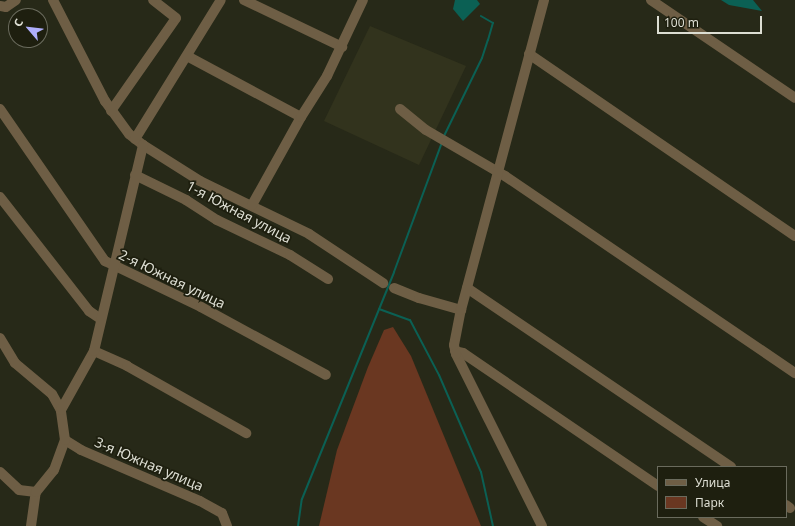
<!DOCTYPE html>
<meta charset="utf-8">
<style>
body{margin:0}
#map{position:relative;width:795px;height:526px;overflow:hidden;background:#272918;font-family:"Noto Sans",sans-serif}
div>[style]{position:absolute}
.built>*{inset:0;background:#32331d}
.green>*{inset:0;background:#6a3721}
.water>*{inset:0;background:#0b6054}
.stream>*{height:2px;margin:-1px;padding:0 1px;transform-origin:1px;border-radius:1px;background:#0b6054}
.minor>*{height:10px;margin:-5px;padding:0 5px;transform-origin:5px;border-radius:5px;background:#6e5e45}
span{translate:-50% -50%;white-space:nowrap;text-align:center;line-height:1.15;-webkit-text-stroke:3.5px #1e1f0f;paint-order:stroke}
.street-label{font-size:14px;color:#ddded3}
.legend{position:absolute;left:657px;top:466px;width:130px;height:52px;box-sizing:border-box;background:#1e1f0f;border:1px solid #6a6b5d;margin:0;padding:5px 7px;list-style:none;font-size:12px;color:#ddded3}
.legend li{display:flex;align-items:center;gap:8px;height:20px}
.legend b{width:20px;border:1px solid #6a6b5d}
.north{position:absolute;left:8px;top:8px;width:40px;height:40px;box-sizing:border-box;background:#1e1f0f;border:1px solid #6a6b5d;border-radius:50%;rotate:298deg;font-size:11px;font-weight:700;line-height:16px;text-align:center;color:#ddded3}
.north::after{content:'';display:block;margin:auto;width:14px;height:18px;background:#aeaefb;clip-path:polygon(50% 0,100% 100%,50% 72%,0 100%)}
.scale{position:absolute;left:657px;top:16px;width:105px;height:18px;box-sizing:border-box;border:2px solid #ddded3;border-top:0;padding-left:5px;font-size:12px;line-height:14px;white-space:nowrap;color:#ddded3;-webkit-text-stroke:3px #1e1f0f;paint-order:stroke}
</style>
<div id="map">
<div class="built">
<div style="clip-path:polygon(370px 26px,466px 66px,419px 165px,324px 121px)"></div>
</div>
<div class="green">
<div style="clip-path:polygon(393px 327px,411px 356px,481px 526px,319px 526px,337px 450px,368px 367px,384px 330px)"></div>
</div>
<div class="water">
<div style="clip-path:polygon(455px 0,477px 0,480px 4px,463px 21px,453px 9px)"></div>
<div style="clip-path:polygon(721px 0,753px 0,762px 11px,729px 5px)"></div>
</div>
<div class="stream">
<div style="left:444px;top:136px;width:87px;rotate:-64deg"></div>
<div style="left:482px;top:58px;width:19px;rotate:-72deg"></div>
<div style="left:488px;top:40px;width:18px;rotate:-74deg"></div>
<div style="left:493px;top:23px;width:14px;rotate:-150deg"></div>
<div style="left:379px;top:309px;width:33px;rotate:20deg"></div>
<div style="left:410px;top:320px;width:62px;rotate:62.2deg"></div>
<div style="left:439px;top:375px;width:106px;rotate:66.6deg"></div>
<div style="left:481px;top:472px;width:55px;rotate:77.5deg"></div>
<div style="left:298px;top:526px;width:27px;rotate:-82deg"></div>
<div style="left:302px;top:499px;width:245px;rotate:-67.9deg"></div>
<div style="left:394px;top:272px;width:139px;rotate:-69.7deg"></div>
</div>
<div class="minor">
<div style="left:53px;top:0;width:114px;rotate:62.8deg"></div>
<div style="left:105px;top:101px;width:41px;rotate:54deg"></div>
<div style="left:129px;top:134px;width:18px;rotate:38deg"></div>
<div style="left:143px;top:145px;width:67px;rotate:32.3deg"></div>
<div style="left:200px;top:181px;width:121px;rotate:25.9deg"></div>
<div style="left:309px;top:234px;width:89px;rotate:33.5deg"></div>
<div style="left:244px;top:0;width:109px;rotate:25.6deg"></div>
<div style="left:651px;top:0;width:174px;rotate:34.2deg"></div>
<div style="left:0;top:6px;width:6px;rotate:9deg"></div>
<div style="left:6px;top:7px;width:12px;rotate:-35deg"></div>
<div style="left:529px;top:54px;width:322px;rotate:34.4deg"></div>
<div style="left:187px;top:56px;width:129px;rotate:28.2deg"></div>
<div style="left:0;top:109px;width:185px;rotate:55.4deg"></div>
<div style="left:105px;top:261px;width:106px;rotate:25.6deg"></div>
<div style="left:201px;top:307px;width:142px;rotate:28.5deg"></div>
<div style="left:400px;top:109px;width:33px;rotate:39deg"></div>
<div style="left:426px;top:130px;width:91px;rotate:30.2deg"></div>
<div style="left:505px;top:176px;width:351px;rotate:34.2deg"></div>
<div style="left:111px;top:111px;width:113px;rotate:-55deg"></div>
<div style="left:176px;top:18px;width:29px;rotate:-142deg"></div>
<div style="left:135px;top:139px;width:163px;rotate:-58.3deg"></div>
<div style="left:135px;top:175px;width:57px;rotate:26.1deg"></div>
<div style="left:186px;top:200px;width:37px;rotate:33deg"></div>
<div style="left:217px;top:220px;width:81px;rotate:25.6deg"></div>
<div style="left:290px;top:255px;width:45px;rotate:32.3deg"></div>
<div style="left:0;top:197px;width:145px;rotate:52deg"></div>
<div style="left:89px;top:311px;width:14px;rotate:34deg"></div>
<div style="left:252px;top:205px;width:101px;rotate:-60.9deg"></div>
<div style="left:301px;top:117px;width:49px;rotate:-57.6deg"></div>
<div style="left:327px;top:76px;width:84px;rotate:-64.7deg"></div>
<div style="left:394px;top:288px;width:27px;rotate:22deg"></div>
<div style="left:419px;top:298px;width:44px;rotate:15.9deg"></div>
<div style="left:467px;top:288px;width:319px;rotate:34.1deg"></div>
<div style="left:0;top:338px;width:29px;rotate:59deg"></div>
<div style="left:15px;top:363px;width:48px;rotate:40deg"></div>
<div style="left:52px;top:394px;width:18px;rotate:61deg"></div>
<div style="left:94px;top:351px;width:36px;rotate:24deg"></div>
<div style="left:127px;top:366px;width:137px;rotate:29.4deg"></div>
<div style="left:455px;top:351px;width:8px;rotate:14deg"></div>
<div style="left:463px;top:353px;width:236px;rotate:34.3deg"></div>
<div style="left:65px;top:440px;width:19px;rotate:32deg"></div>
<div style="left:81px;top:450px;width:129px;rotate:23.2deg"></div>
<div style="left:200px;top:501px;width:25px;rotate:29deg"></div>
<div style="left:222px;top:513px;width:14px;rotate:69deg"></div>
<div style="left:0;top:472px;width:26px;rotate:43deg"></div>
<div style="left:19px;top:490px;width:17px;rotate:7deg"></div>
<div style="left:786px;top:505px;width:5px;rotate:37deg"></div>
<div style="left:703px;top:517px;width:17px;rotate:33deg"></div>
<div style="left:31px;top:526px;width:34px;rotate:-82deg"></div>
<div style="left:36px;top:492px;width:28px;rotate:-51deg"></div>
<div style="left:54px;top:470px;width:32px;rotate:-70deg"></div>
<div style="left:65px;top:440px;width:30px;rotate:-98deg"></div>
<div style="left:61px;top:410px;width:68px;rotate:-60.8deg"></div>
<div style="left:94px;top:351px;width:212px;rotate:-76.6deg"></div>
<div style="left:542px;top:526px;width:192px;rotate:-116.6deg"></div>
<div style="left:456px;top:354px;width:9px;rotate:-103deg"></div>
<div style="left:454px;top:345px;width:36px;rotate:-79deg"></div>
<div style="left:461px;top:310px;width:321px;rotate:-75deg"></div>
</div>
<div class="street-label">
<span style="left:239px;top:212px;rotate:28deg">1-я Южная улица</span>
<span style="left:172px;top:279px;rotate:26deg">2-я Южная улица</span>
<span style="left:149px;top:464px;rotate:23deg">3-я Южная улица</span>
</div>
<ul class="legend">
<li><b style="height:5px;background:#6e5e45"></b>Улица</li>
<li><b style="height:11px;background:#6a3721"></b>Парк</li>
</ul>
<div class="north">С</div>
<div class="scale">100 m</div>
</div>
